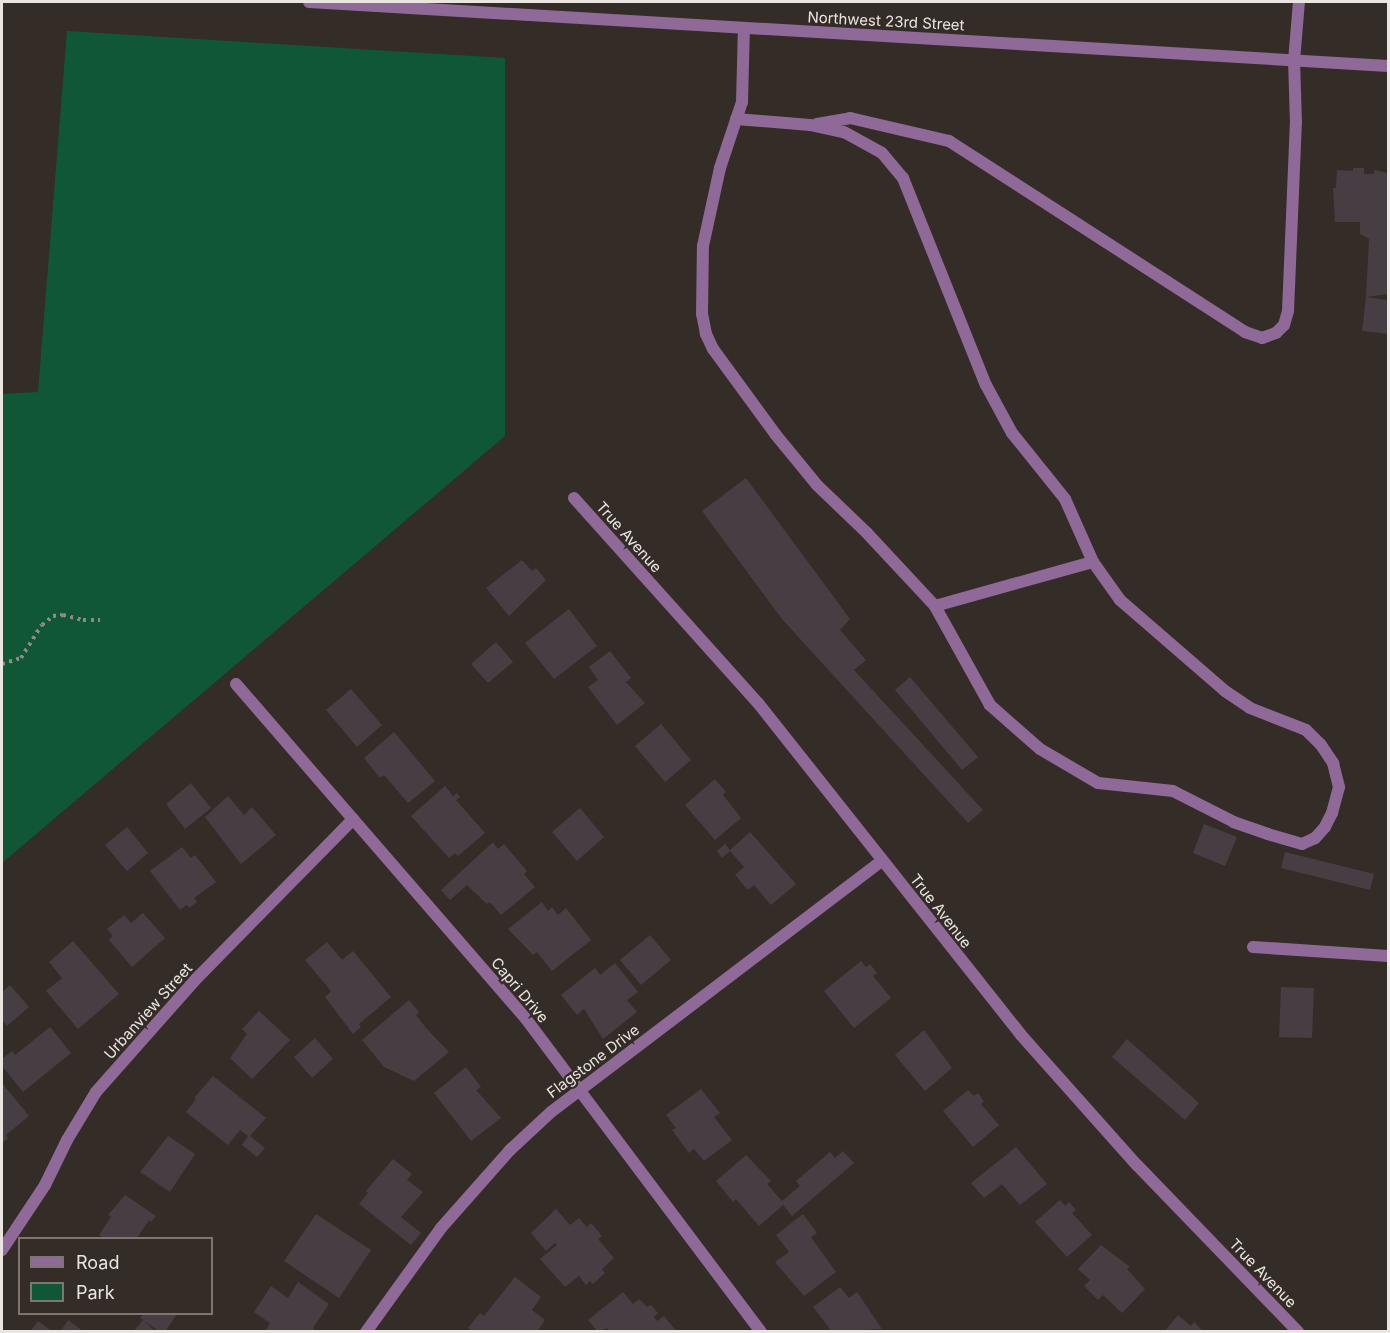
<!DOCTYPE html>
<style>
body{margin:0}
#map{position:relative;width:1390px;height:1333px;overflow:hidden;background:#342c27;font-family:Inter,sans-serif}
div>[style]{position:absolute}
.green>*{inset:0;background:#105835}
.building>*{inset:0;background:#473e43}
.path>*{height:4px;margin-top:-2px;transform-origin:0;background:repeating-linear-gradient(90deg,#908985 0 3px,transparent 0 7.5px)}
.lane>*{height:12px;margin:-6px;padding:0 6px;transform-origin:6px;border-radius:6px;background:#8f6997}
.street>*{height:12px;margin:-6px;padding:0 6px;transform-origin:6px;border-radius:6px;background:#8f6997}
span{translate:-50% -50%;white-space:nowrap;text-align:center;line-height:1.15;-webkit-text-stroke:4.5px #342c27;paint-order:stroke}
.street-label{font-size:15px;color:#eae5e1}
.frame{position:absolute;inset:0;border:3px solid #eae5e1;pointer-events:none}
.legend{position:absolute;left:18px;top:1237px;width:195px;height:78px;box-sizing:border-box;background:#342c27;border:2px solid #7d7671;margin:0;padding:8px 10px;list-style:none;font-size:18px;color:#eae5e1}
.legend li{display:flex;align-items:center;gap:12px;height:30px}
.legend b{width:30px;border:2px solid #7d7671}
</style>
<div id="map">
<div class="green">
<div style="clip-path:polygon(67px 31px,505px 58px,505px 436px,2px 863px,2px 394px,38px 392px)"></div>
</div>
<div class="building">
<div style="clip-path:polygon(1353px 168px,1364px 168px,1364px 174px,1374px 174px,1374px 170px,1388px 173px,1388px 294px,1366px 297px,1369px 239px,1360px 234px,1360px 222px,1335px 222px,1333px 188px,1336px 188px,1337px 170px,1353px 171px)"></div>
<div style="clip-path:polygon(1366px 297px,1388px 300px,1388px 334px,1362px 331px)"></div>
<div style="clip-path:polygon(746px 478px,850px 619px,840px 630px,866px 660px,854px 670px,983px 810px,968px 823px,782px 619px,702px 511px)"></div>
<div style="clip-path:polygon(522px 560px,532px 571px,536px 568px,546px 580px,509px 616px,486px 588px)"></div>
<div style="clip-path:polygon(569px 609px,597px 646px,554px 679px,525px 643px)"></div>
<div style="clip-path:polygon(496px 642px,513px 662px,488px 683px,471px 664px)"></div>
<div style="clip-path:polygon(610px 651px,631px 678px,626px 682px,645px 703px,617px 725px,588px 687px,598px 680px,589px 667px)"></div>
<div style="clip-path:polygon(910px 677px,978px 757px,962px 770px,895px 690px)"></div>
<div style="clip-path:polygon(351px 689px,382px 725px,357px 747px,326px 710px)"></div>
<div style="clip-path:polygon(661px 724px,691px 760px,665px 782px,635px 746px)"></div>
<div style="clip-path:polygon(394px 732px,435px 781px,408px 803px,384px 775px,380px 778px,364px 758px)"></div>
<div style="clip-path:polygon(715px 779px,726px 792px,723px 795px,741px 818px,715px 840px,685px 805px)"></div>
<div style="clip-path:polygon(191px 783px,211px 808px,185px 829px,166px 804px)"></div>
<div style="clip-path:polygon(445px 786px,453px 796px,457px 793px,460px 797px,456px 800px,485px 833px,458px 856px,455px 853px,449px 858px,411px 816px)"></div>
<div style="clip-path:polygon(228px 796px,244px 815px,252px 807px,276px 835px,241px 864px,205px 817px)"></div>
<div style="clip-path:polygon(580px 808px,604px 837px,577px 861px,552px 832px)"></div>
<div style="clip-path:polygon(1204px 824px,1237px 837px,1225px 866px,1193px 853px)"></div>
<div style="clip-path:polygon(127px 827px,148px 853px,127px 871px,105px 845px)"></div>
<div style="clip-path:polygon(750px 832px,796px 884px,771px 905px,754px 885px,748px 890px,735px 875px,744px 867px,730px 851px,722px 858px,717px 851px,725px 844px,730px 850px)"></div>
<div style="clip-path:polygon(493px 842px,498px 849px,504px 844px,527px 871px,524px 874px,535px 887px,501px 915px,490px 902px,487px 904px,467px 885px,450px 900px,441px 890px)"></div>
<div style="clip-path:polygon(182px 847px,191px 858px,195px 855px,216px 882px,194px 898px,197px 902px,189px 908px,187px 905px,180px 910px,150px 871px)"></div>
<div style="clip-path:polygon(1285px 852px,1374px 874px,1370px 890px,1281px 868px)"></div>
<div style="clip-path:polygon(542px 902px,548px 911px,552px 907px,558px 915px,566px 908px,591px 940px,552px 971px,537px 952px,533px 955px,508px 929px)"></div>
<div style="clip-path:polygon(143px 913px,165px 938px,132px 967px,109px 940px,113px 936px,107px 929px,124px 915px,131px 923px)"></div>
<div style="clip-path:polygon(650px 935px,671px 960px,641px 985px,620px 960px)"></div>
<div style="clip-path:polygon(73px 941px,119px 994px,78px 1029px,46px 991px,62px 978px,49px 962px)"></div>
<div style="clip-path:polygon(327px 942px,342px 960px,353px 951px,391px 997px,359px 1024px,361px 1027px,353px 1034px,325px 997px,331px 991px,305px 960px)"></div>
<div style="clip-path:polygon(861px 961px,866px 967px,870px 964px,877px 973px,873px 976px,891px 998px,854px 1028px,824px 991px)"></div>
<div style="clip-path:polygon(615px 963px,638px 992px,627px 1000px,637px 1012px,603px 1039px,584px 1009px,577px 1015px,561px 995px,595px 968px,600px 975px)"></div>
<div style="clip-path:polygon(10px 985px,29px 1007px,7px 1026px,2px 1020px,2px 992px)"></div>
<div style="clip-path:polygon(1281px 987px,1314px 988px,1312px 1038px,1279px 1037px)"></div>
<div style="clip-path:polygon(409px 1000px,419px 1012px,416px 1015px,426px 1028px,449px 1052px,414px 1081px,384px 1067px,362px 1040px)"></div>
<div style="clip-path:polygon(259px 1011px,290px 1040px,252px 1079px,230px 1058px,247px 1034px,242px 1029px)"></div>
<div style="clip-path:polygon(50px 1027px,71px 1053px,23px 1092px,2px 1066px,2px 1059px,12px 1051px,15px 1055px)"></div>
<div style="clip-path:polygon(924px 1030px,952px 1068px,925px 1091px,895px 1055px)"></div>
<div style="clip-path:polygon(315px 1038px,333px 1059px,312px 1078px,294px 1057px)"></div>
<div style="clip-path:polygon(1127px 1039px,1199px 1103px,1185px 1120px,1112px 1057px)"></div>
<div style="clip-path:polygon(466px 1067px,481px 1087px,476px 1090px,501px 1118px,471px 1141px,434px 1093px)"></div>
<div style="clip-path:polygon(213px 1076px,266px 1118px,250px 1136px,265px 1148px,257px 1157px,242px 1145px,248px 1136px,240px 1130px,228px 1145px,186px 1112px,196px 1099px,194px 1098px)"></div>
<div style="clip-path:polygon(2px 1083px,29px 1116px,6px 1135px,8px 1138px,2px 1143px)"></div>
<div style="clip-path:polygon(701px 1089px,720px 1113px,714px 1117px,732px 1140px,704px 1161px,694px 1149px,689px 1153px,672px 1130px,676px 1128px,666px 1115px)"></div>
<div style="clip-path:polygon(968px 1090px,974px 1096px,978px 1093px,984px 1101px,981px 1104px,999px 1125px,973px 1147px,943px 1111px)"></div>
<div style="clip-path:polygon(168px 1136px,195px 1154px,170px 1192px,140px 1172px)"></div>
<div style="clip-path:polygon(1016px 1147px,1047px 1184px,1020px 1205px,1002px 1184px,984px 1198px,971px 1183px)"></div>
<div style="clip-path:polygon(843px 1151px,854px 1163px,792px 1216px,783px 1205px,759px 1226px,736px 1199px,733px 1202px,716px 1181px,746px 1155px,771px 1181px,767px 1184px,782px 1201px,800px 1186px,796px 1181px,830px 1152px,835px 1158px)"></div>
<div style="clip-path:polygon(393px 1159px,412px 1174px,407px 1180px,423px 1192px,401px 1217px,421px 1233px,411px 1245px,359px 1204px,368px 1193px,366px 1191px)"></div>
<div style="clip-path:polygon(125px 1195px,156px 1216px,151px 1222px,149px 1220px,137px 1238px,103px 1238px,99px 1235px,111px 1217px,108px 1215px)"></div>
<div style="clip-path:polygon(1060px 1200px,1065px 1206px,1069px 1202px,1076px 1210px,1072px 1213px,1092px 1235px,1067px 1257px,1035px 1222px)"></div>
<div style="clip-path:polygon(556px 1209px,570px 1225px,579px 1218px,587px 1227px,591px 1223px,602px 1236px,598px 1239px,614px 1258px,602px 1269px,605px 1273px,593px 1284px,590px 1281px,586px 1285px,579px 1276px,565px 1287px,540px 1259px,557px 1245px,555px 1243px,546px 1251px,531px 1233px)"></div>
<div style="clip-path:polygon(316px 1214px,371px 1250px,339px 1298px,284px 1261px)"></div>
<div style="clip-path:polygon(803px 1214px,817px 1233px,811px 1237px,836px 1272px,804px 1296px,775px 1262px,789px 1252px,776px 1235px)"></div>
<div style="clip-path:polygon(1101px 1245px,1130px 1267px,1127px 1269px,1145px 1289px,1122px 1313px,1103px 1295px,1098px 1300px,1084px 1286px,1090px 1280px,1078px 1269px)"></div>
<div style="clip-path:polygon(515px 1277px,541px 1297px,532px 1310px,545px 1320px,537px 1332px,472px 1332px,468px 1328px,480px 1313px,484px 1316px)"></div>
<div style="clip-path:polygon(298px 1282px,329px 1304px,313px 1328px,315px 1332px,265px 1332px,270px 1323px,254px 1312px,271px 1286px,288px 1298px)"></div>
<div style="clip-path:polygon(840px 1287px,849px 1298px,857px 1292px,882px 1329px,827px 1332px,830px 1329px,813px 1307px)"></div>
<div style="clip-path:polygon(623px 1292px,633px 1304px,639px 1299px,647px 1307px,651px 1305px,658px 1313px,654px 1317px,657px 1321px,664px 1316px,677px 1332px,610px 1332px,607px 1328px,598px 1332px,588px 1320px)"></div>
<div style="clip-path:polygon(143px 1314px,177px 1314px,165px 1332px,160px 1332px,140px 1318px)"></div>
<div style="clip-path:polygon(1178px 1315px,1191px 1326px,1194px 1322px,1204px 1332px,1164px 1332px)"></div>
<div style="clip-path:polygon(68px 1320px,84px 1332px,60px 1332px)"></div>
<div style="clip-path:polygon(143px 1320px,156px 1332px,133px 1332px)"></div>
<div style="clip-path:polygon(38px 1321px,53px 1332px,30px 1332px)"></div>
</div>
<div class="path">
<div style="left:2px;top:664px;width:20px;rotate:-18deg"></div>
<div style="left:21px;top:658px;width:39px;rotate:-58deg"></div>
<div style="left:42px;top:625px;width:14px;rotate:-39deg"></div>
<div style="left:53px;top:616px;width:10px;rotate:-6deg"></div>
<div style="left:63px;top:615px;width:21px;rotate:14deg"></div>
<div style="left:83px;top:620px;width:17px"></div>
</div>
<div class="lane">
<div style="left:736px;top:119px;width:74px;rotate:4.6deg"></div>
<div style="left:810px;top:125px;width:35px;rotate:12deg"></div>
<div style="left:844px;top:132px;width:43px;rotate:28.9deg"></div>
<div style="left:882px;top:153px;width:33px;rotate:50deg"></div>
<div style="left:903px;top:178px;width:223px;rotate:68.2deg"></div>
<div style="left:986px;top:385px;width:55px;rotate:61.6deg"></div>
<div style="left:1012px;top:433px;width:85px;rotate:51.2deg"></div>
<div style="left:1065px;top:499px;width:69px;rotate:66deg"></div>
<div style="left:1093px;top:562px;width:47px;rotate:54.6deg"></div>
<div style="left:1120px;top:600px;width:139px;rotate:40.9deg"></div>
<div style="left:1225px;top:691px;width:30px;rotate:34deg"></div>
<div style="left:1250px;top:708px;width:60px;rotate:21.4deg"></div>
<div style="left:1306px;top:730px;width:21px;rotate:45deg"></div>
<div style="left:1321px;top:745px;width:22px;rotate:56deg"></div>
<div style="left:1333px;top:763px;width:25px;rotate:76deg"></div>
<div style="left:1339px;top:787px;width:27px;rotate:105deg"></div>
<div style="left:1332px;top:813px;width:16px;rotate:117deg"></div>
<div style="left:1325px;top:827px;width:15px;rotate:132deg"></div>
<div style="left:1315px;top:838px;width:14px;rotate:155deg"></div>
<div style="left:1302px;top:844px;width:35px;rotate:-164deg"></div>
<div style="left:1268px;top:834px;width:36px;rotate:-161deg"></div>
<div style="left:1234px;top:822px;width:68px;rotate:-153.1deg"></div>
<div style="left:1173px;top:791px;width:75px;rotate:-173.9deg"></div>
<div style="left:1098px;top:783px;width:67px;rotate:-149.6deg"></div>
<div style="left:1040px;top:749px;width:67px;rotate:-138.7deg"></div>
<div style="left:990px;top:705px;width:113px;rotate:-119.1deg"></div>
<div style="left:935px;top:606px;width:100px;rotate:-133deg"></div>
<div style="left:867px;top:533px;width:69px;rotate:-136.2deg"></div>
<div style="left:817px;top:485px;width:65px;rotate:-129.4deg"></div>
<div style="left:776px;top:435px;width:107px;rotate:-126.2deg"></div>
<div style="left:713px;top:349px;width:17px;rotate:-115deg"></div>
<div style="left:706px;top:334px;width:20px;rotate:-101deg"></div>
<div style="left:702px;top:314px;width:68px;rotate:-89.2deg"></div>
<div style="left:703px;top:246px;width:80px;rotate:-77.7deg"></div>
<div style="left:720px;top:168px;width:70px;rotate:-71.6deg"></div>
<div style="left:742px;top:102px;width:74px;rotate:-88.5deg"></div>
<div style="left:817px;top:124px;width:34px;rotate:-10deg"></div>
<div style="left:850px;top:118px;width:102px;rotate:13.1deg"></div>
<div style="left:949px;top:141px;width:352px;rotate:32.8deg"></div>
<div style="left:1245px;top:332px;width:18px;rotate:19deg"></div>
<div style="left:1262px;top:338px;width:15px;rotate:-20deg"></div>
<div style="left:1276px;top:333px;width:11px;rotate:-45deg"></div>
<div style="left:1284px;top:325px;width:15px;rotate:-74deg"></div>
<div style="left:1288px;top:311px;width:188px;rotate:-87.6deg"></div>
<div style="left:1296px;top:123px;width:62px;rotate:-91.8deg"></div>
<div style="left:935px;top:606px;width:164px;rotate:-15.6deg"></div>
</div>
<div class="street">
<div style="left:309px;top:2px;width:1081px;rotate:3.39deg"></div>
<div style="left:1294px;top:61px;width:59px;rotate:-85.2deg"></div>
<div style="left:574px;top:498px;width:275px;rotate:48.1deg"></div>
<div style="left:758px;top:703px;width:424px;rotate:51.6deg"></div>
<div style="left:1021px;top:1035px;width:174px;rotate:48.3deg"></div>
<div style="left:1137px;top:1165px;width:232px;rotate:46deg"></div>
<div style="left:236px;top:684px;width:443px;rotate:49.1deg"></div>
<div style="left:526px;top:1019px;width:391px;rotate:53.1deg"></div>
<div style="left:1253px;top:947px;width:135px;rotate:3.8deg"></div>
<div style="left:2px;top:1250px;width:78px;rotate:-56.5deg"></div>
<div style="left:45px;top:1185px;width:50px;rotate:-63.9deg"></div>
<div style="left:67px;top:1140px;width:56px;rotate:-58.9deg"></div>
<div style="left:96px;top:1092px;width:152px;rotate:-48.5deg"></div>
<div style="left:197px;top:978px;width:223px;rotate:-45.5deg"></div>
<div style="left:366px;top:1332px;width:128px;rotate:-54.2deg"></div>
<div style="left:441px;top:1228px;width:104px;rotate:-48.5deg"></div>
<div style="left:510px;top:1150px;width:56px;rotate:-42.8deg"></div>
<div style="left:551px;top:1112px;width:415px;rotate:-37.2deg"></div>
</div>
<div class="street-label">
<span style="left:886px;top:21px;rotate:3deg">Northwest 23rd Street</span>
<span style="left:629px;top:537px;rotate:48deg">True Avenue</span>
<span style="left:941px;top:911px;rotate:52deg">True Avenue</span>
<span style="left:520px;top:990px;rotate:50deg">Capri Drive</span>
<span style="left:148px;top:1011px;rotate:-48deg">Urbanview Street</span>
<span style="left:593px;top:1061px;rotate:-37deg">Flagstone Drive</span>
<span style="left:1263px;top:1273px;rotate:46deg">True Avenue</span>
</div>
<div class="frame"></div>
<ul class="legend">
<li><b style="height:8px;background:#8f6997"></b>Road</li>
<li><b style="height:16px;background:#105835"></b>Park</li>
</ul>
</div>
